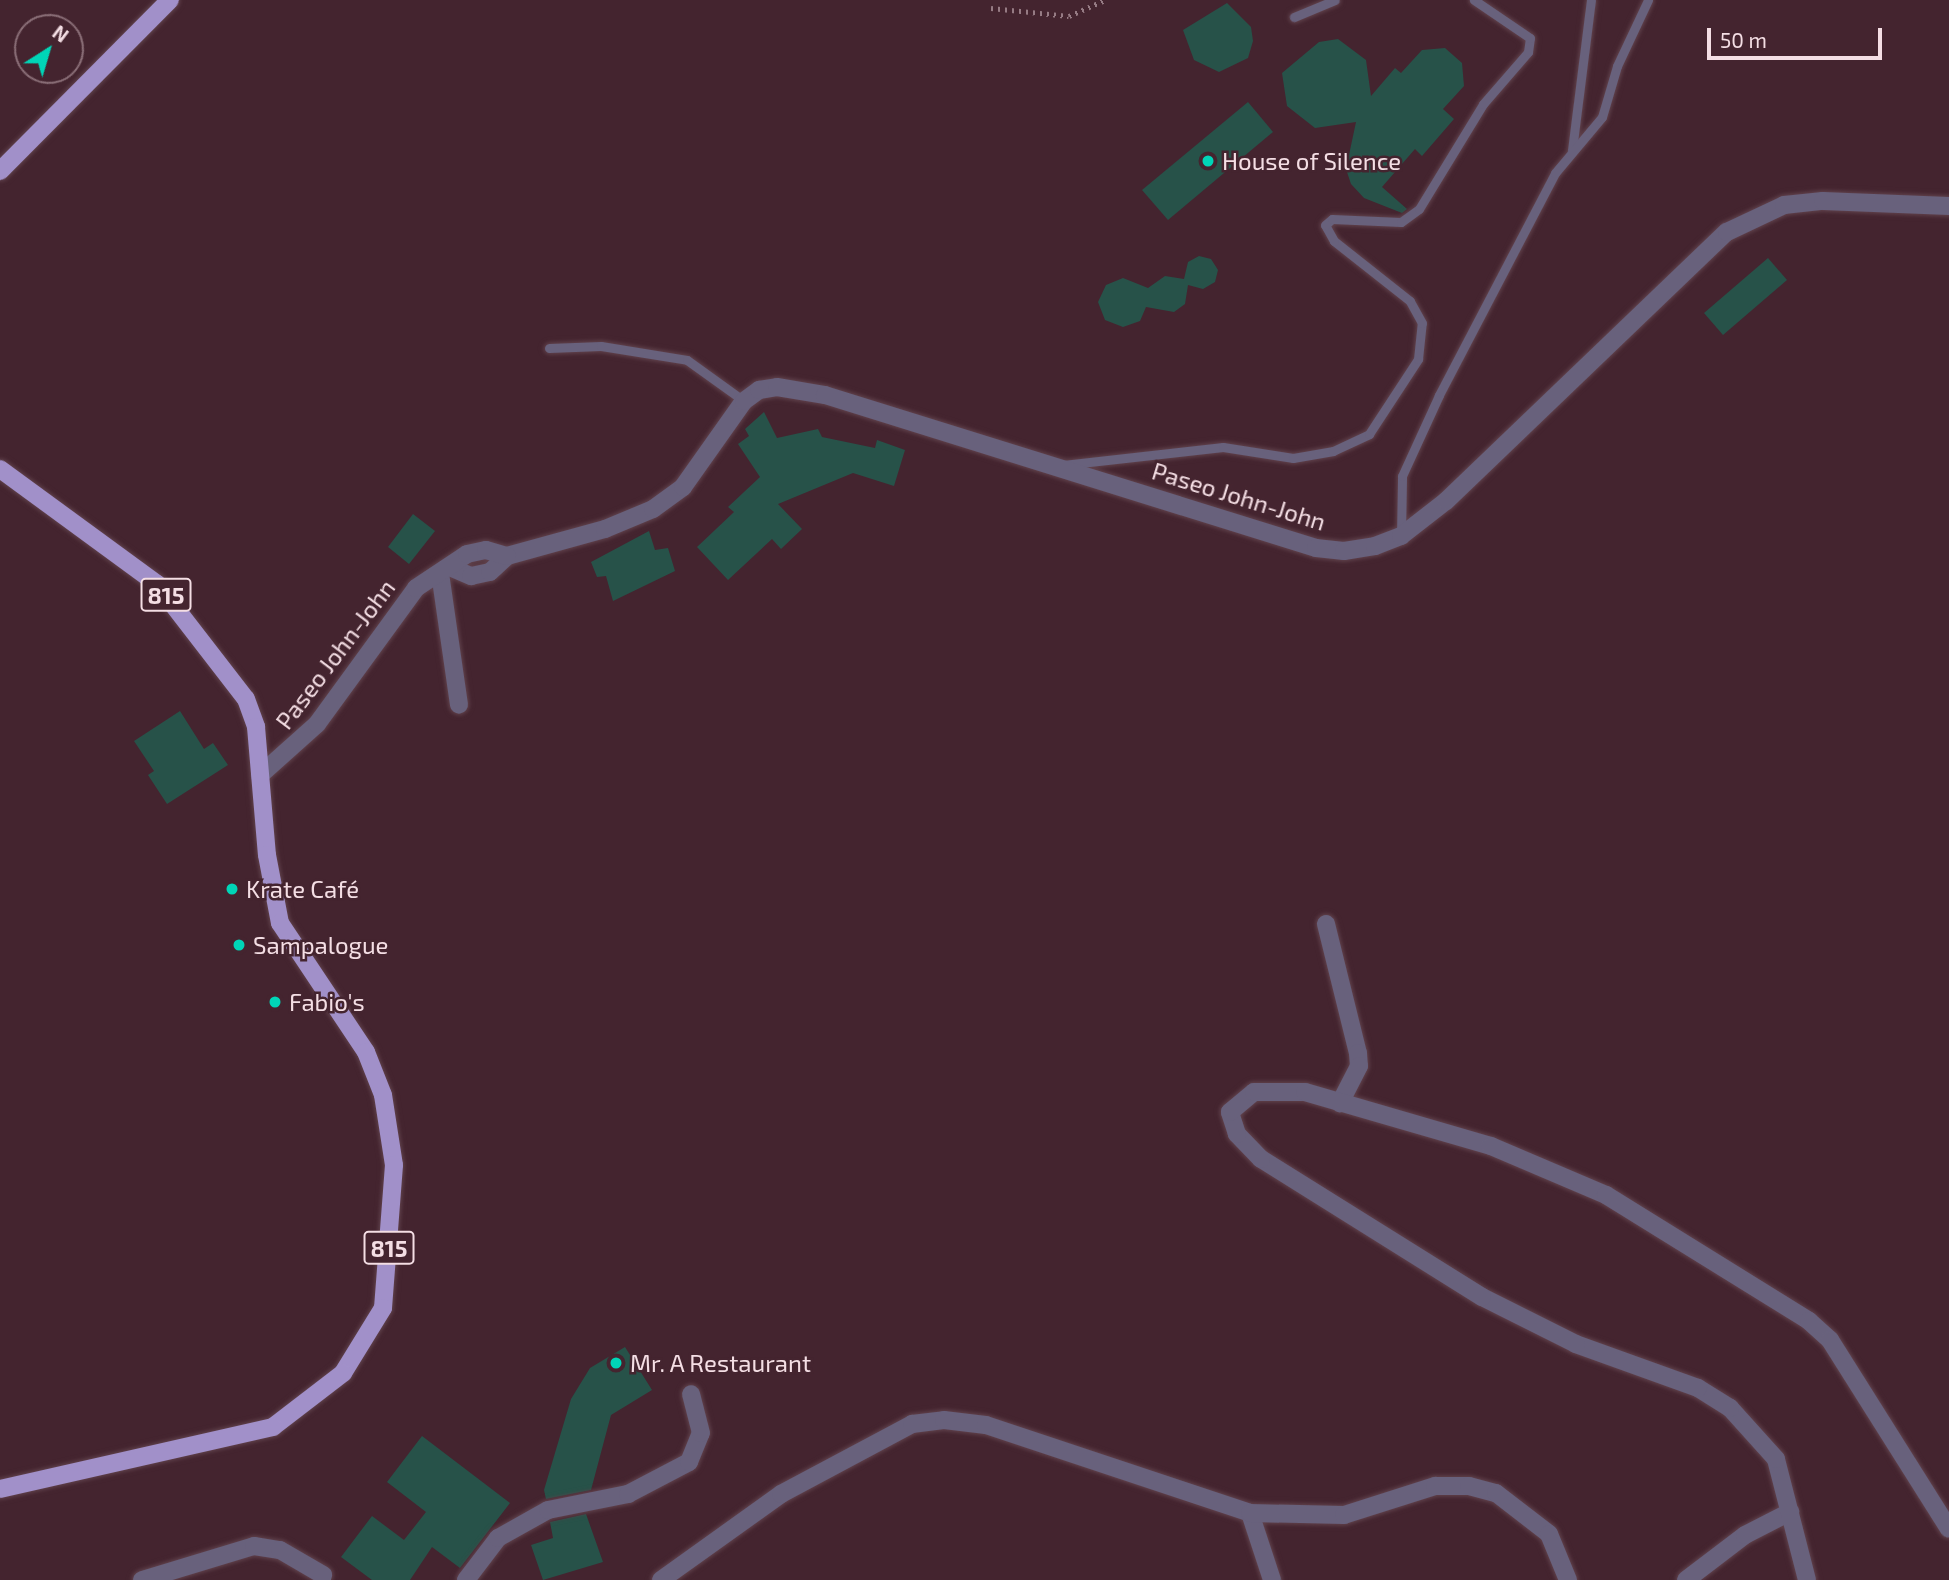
<!DOCTYPE html>
<meta charset="utf-8">
<style>
body{margin:0}
#map{position:relative;width:1949px;height:1580px;overflow:hidden;background:#44242f;font-family:"Exo 2",sans-serif}
div>[style]{position:absolute}
.building>*{inset:0;background:#275249}
.path>*{height:4.5px;margin-top:-2.25px;transform-origin:0;background:repeating-linear-gradient(90deg,#967b84 0 2px,transparent 0 7px)}
.roads{filter:drop-shadow(0 0 2px #60424c) drop-shadow(0 0 2px #60424c)}
.service>*{height:9px;margin:-4.5px;padding:0 4.5px;transform-origin:4.5px;border-radius:4.5px;background:#68617c}
.minor>*{height:18px;margin:-9px;padding:0 9px;transform-origin:9px;border-radius:9px;background:#68617c}
.tertiary>*{height:18px;margin:-9px;padding:0 9px;transform-origin:9px;border-radius:9px;background:#68617c}
.primary>*{height:18px;margin:-9px;padding:0 9px;transform-origin:9px;border-radius:9px;background:#a190c9}
.dots>*{width:19px;height:19px;translate:-50% -50%;box-sizing:border-box;border:4px solid #44242f;border-radius:50%}
span{translate:-50% -50%;white-space:nowrap;text-align:center;line-height:1.15;-webkit-text-stroke:5px #44242f;paint-order:stroke}
.shield-label span{padding:2px 5px;background:#44242f;border:2px solid;border-radius:5px;-webkit-text-stroke-width:0}
.shield-label{font-size:23px;color:#f4dee4;font-weight:700}
.poi-label{font-size:24px;color:#f4dee4}
.left{translate:0 -50%;text-align:left}
.street-label{font-size:24px;color:#f4dee4}
.north{position:absolute;left:14px;top:14px;width:70px;height:70px;box-sizing:border-box;background:#44242f;border:2px solid #8a6e77;border-radius:50%;rotate:37deg;font-size:19px;font-weight:700;line-height:28px;text-align:center;color:#f4dee4}
.north::after{content:'';display:block;margin:auto;width:24px;height:32px;background:#00d5b7;clip-path:polygon(50% 0,100% 100%,50% 72%,0 100%)}
.scale{position:absolute;left:1707px;top:28px;width:175px;height:32px;box-sizing:border-box;border:4px solid #f4dee4;border-top:0;padding-left:9px;font-size:21px;line-height:24px;white-space:nowrap;color:#f4dee4;-webkit-text-stroke:5px #44242f;paint-order:stroke}
</style>
<div id="map">
<div class="building">
<div style="clip-path:polygon(1227px 3px,1251px 27px,1253px 41px,1248px 58px,1219px 72px,1194px 60px,1183px 30px)"></div>
<div style="clip-path:polygon(1338px 39px,1366px 60px,1371px 96px,1395px 68px,1401px 73px,1422px 50px,1445px 48px,1462px 63px,1464px 86px,1443px 109px,1454px 119px,1422px 156px,1415px 149px,1382px 187px,1407px 209px,1402px 213px,1364px 198px,1351px 184px,1346px 169px,1356px 122px,1315px 128px,1287px 106px,1282px 73px,1319px 42px)"></div>
<div style="clip-path:polygon(1248px 102px,1273px 132px,1168px 220px,1142px 190px)"></div>
<div style="clip-path:polygon(1199px 256px,1211px 259px,1218px 270px,1215px 282px,1203px 289px,1188px 285px,1185px 304px,1174px 312px,1146px 307px,1140px 321px,1123px 327px,1105px 320px,1098px 302px,1106px 285px,1123px 278px,1148px 288px,1165px 276px,1184px 279px,1188px 262px)"></div>
<div style="clip-path:polygon(1768px 258px,1787px 280px,1723px 335px,1704px 313px)"></div>
<div style="clip-path:polygon(764px 412px,777px 438px,818px 429px,822px 437px,875px 448px,877px 440px,905px 450px,894px 486px,853px 473px,778px 504px,802px 529px,781px 549px,772px 539px,728px 580px,697px 547px,734px 512px,728px 507px,760px 477px,738px 444px,749px 436px,745px 429px)"></div>
<div style="clip-path:polygon(413px 514px,435px 531px,409px 564px,388px 547px)"></div>
<div style="clip-path:polygon(649px 531px,655px 550px,668px 548px,675px 571px,613px 601px,606px 576px,597px 577px,591px 562px)"></div>
<div style="clip-path:polygon(180px 711px,204px 749px,213px 743px,228px 765px,167px 804px,148px 775px,154px 771px,134px 741px)"></div>
<div style="clip-path:polygon(625px 1347px,652px 1390px,611px 1415px,591px 1490px,546px 1499px,544px 1490px,571px 1399px,590px 1368px)"></div>
<div style="clip-path:polygon(422px 1436px,510px 1503px,460px 1568px,432px 1547px,410px 1580px,372px 1580px,341px 1557px,372px 1516px,404px 1540px,426px 1512px,387px 1482px)"></div>
<div style="clip-path:polygon(586px 1514px,603px 1562px,543px 1580px,531px 1545px,553px 1538px,550px 1522px)"></div>
</div>
<div class="path">
<div style="left:991px;top:8px;width:78px;rotate:5.9deg"></div>
<div style="left:1069px;top:16px;width:39px;rotate:-24deg"></div>
</div>
<div class="roads">
<div class="service">
<div style="left:1294px;top:17px;width:44px;rotate:-22.5deg"></div>
<div style="left:1572px;top:150px;width:151px;rotate:-82.8deg"></div>
<div style="left:549px;top:348px;width:52px;rotate:-2.2deg"></div>
<div style="left:601px;top:346px;width:87px;rotate:9.2deg"></div>
<div style="left:687px;top:360px;width:70px;rotate:35.7deg"></div>
<div style="left:1063px;top:465px;width:161px;rotate:-6.4deg"></div>
<div style="left:1223px;top:447px;width:71px;rotate:8.9deg"></div>
<div style="left:1293px;top:458px;width:41px;rotate:-9.9deg"></div>
<div style="left:1333px;top:451px;width:40px;rotate:-25deg"></div>
<div style="left:1369px;top:434px;width:90px;rotate:-56.8deg"></div>
<div style="left:1418px;top:359px;width:36px;rotate:-84deg"></div>
<div style="left:1422px;top:323px;width:25px;rotate:-119deg"></div>
<div style="left:1410px;top:301px;width:97px;rotate:-141.7deg"></div>
<div style="left:1334px;top:241px;width:18px;rotate:-119deg"></div>
<div style="left:1325px;top:225px;width:9px;rotate:-41deg"></div>
<div style="left:1332px;top:219px;width:69px;rotate:2.5deg"></div>
<div style="left:1401px;top:222px;width:22px;rotate:-36deg"></div>
<div style="left:1419px;top:209px;width:123px;rotate:-58.6deg"></div>
<div style="left:1483px;top:104px;width:69px;rotate:-49.1deg"></div>
<div style="left:1528px;top:52px;width:14px;rotate:-82deg"></div>
<div style="left:1530px;top:38px;width:68px;rotate:-145.8deg"></div>
<div style="left:1401px;top:536px;width:60px;rotate:-89deg"></div>
<div style="left:1402px;top:476px;width:89px;rotate:-65.4deg"></div>
<div style="left:1439px;top:395px;width:250px;rotate:-62.4deg"></div>
<div style="left:1555px;top:173px;width:73px;rotate:-50deg"></div>
<div style="left:1602px;top:117px;width:53px;rotate:-73.6deg"></div>
<div style="left:1617px;top:66px;width:73px;rotate:-64.8deg"></div>
</div>
<div class="minor">
<div style="left:440px;top:573px;width:133px;rotate:81.8deg"></div>
<div style="left:1326px;top:924px;width:133px;rotate:76.1deg"></div>
<div style="left:1358px;top:1053px;width:13px;rotate:86deg"></div>
<div style="left:1359px;top:1066px;width:42px;rotate:117.2deg"></div>
<div style="left:1250px;top:1513px;width:71px;rotate:71.8deg"></div>
<div style="left:142px;top:1580px;width:117px;rotate:-16.9deg"></div>
<div style="left:254px;top:1546px;width:26px;rotate:9deg"></div>
<div style="left:280px;top:1550px;width:50px;rotate:30.2deg"></div>
<div style="left:466px;top:1580px;width:53px;rotate:-52.7deg"></div>
<div style="left:498px;top:1538px;width:57px;rotate:-29.2deg"></div>
<div style="left:548px;top:1510px;width:82px;rotate:-11.3deg"></div>
<div style="left:628px;top:1494px;width:69px;rotate:-27.7deg"></div>
<div style="left:689px;top:1462px;width:31px;rotate:-68deg"></div>
<div style="left:701px;top:1433px;width:40px;rotate:-104.4deg"></div>
<div style="left:661px;top:1580px;width:148px;rotate:-35.6deg"></div>
<div style="left:781px;top:1494px;width:149px;rotate:-28.1deg"></div>
<div style="left:912px;top:1424px;width:32px;rotate:-7deg"></div>
<div style="left:944px;top:1420px;width:42px;rotate:6.8deg"></div>
<div style="left:986px;top:1425px;width:278px;rotate:18.4deg"></div>
<div style="left:1250px;top:1513px;width:94px;rotate:1.2deg"></div>
<div style="left:1344px;top:1515px;width:96px;rotate:-17.7deg"></div>
<div style="left:1435px;top:1486px;width:34px"></div>
<div style="left:1469px;top:1486px;width:28px;rotate:15deg"></div>
<div style="left:1496px;top:1493px;width:67px;rotate:37.7deg"></div>
<div style="left:1549px;top:1534px;width:50px;rotate:67.6deg"></div>
<div style="left:1686px;top:1580px;width:74px;rotate:-37.3deg"></div>
<div style="left:1745px;top:1535px;width:51px;rotate:-27.1deg"></div>
<div style="left:1807px;top:1580px;width:125px;rotate:-104.4deg"></div>
<div style="left:1776px;top:1459px;width:69px;rotate:-132deg"></div>
<div style="left:1730px;top:1408px;width:38px;rotate:-148deg"></div>
<div style="left:1698px;top:1388px;width:130px;rotate:-160.2deg"></div>
<div style="left:1576px;top:1344px;width:105px;rotate:-153.4deg"></div>
<div style="left:1482px;top:1297px;width:261px;rotate:-148deg"></div>
<div style="left:1261px;top:1159px;width:35px;rotate:-134deg"></div>
<div style="left:1237px;top:1134px;width:23px;rotate:-108deg"></div>
<div style="left:1230px;top:1112px;width:31px;rotate:-40deg"></div>
<div style="left:1254px;top:1092px;width:51px"></div>
<div style="left:1305px;top:1092px;width:194px;rotate:16.2deg"></div>
<div style="left:1491px;top:1146px;width:125px;rotate:23.1deg"></div>
<div style="left:1606px;top:1195px;width:239px;rotate:31.8deg"></div>
<div style="left:1809px;top:1321px;width:28px;rotate:42deg"></div>
<div style="left:1830px;top:1340px;width:223px;rotate:57.8deg"></div>
</div>
<div class="tertiary">
<div style="left:452px;top:568px;width:21px;rotate:23deg"></div>
<div style="left:471px;top:576px;width:19px;rotate:-12deg"></div>
<div style="left:490px;top:572px;width:23px;rotate:-43deg"></div>
<div style="left:507px;top:556px;width:102px;rotate:-15.4deg"></div>
<div style="left:605px;top:529px;width:52px;rotate:-22.6deg"></div>
<div style="left:653px;top:509px;width:37px;rotate:-36deg"></div>
<div style="left:683px;top:487px;width:105px;rotate:-54.7deg"></div>
<div style="left:744px;top:401px;width:19px;rotate:-36deg"></div>
<div style="left:759px;top:390px;width:18px;rotate:-9deg"></div>
<div style="left:777px;top:387px;width:49px;rotate:9.5deg"></div>
<div style="left:825px;top:395px;width:514px;rotate:17.31deg"></div>
<div style="left:1316px;top:548px;width:28px;rotate:6deg"></div>
<div style="left:1344px;top:551px;width:31px;rotate:-9deg"></div>
<div style="left:1375px;top:546px;width:28px;rotate:-21deg"></div>
<div style="left:1401px;top:536px;width:57px;rotate:-37.9deg"></div>
<div style="left:1446px;top:501px;width:389px;rotate:-43.8deg"></div>
<div style="left:1727px;top:232px;width:63px;rotate:-25.3deg"></div>
<div style="left:1784px;top:205px;width:39px;rotate:-6deg"></div>
<div style="left:1823px;top:201px;width:126px;rotate:2.3deg"></div>
<div style="left:260px;top:775px;width:76px;rotate:-41.8deg"></div>
<div style="left:317px;top:724px;width:168px;rotate:-53.9deg"></div>
<div style="left:416px;top:588px;width:61px;rotate:-33.7deg"></div>
<div style="left:467px;top:554px;width:19px;rotate:-12deg"></div>
<div style="left:486px;top:550px;width:22px;rotate:16deg"></div>
</div>
<div class="primary">
<div style="left:0;top:171px;width:241px;rotate:-45.2deg"></div>
<div style="left:0;top:469px;width:195px;rotate:36.2deg"></div>
<div style="left:157px;top:584px;width:145px;rotate:52.3deg"></div>
<div style="left:246px;top:699px;width:30px;rotate:70deg"></div>
<div style="left:256px;top:727px;width:128px;rotate:85.1deg"></div>
<div style="left:267px;top:855px;width:69px;rotate:79.2deg"></div>
<div style="left:280px;top:923px;width:155px;rotate:56.3deg"></div>
<div style="left:366px;top:1052px;width:46px;rotate:68.4deg"></div>
<div style="left:383px;top:1095px;width:71px;rotate:81.1deg"></div>
<div style="left:394px;top:1165px;width:143px;rotate:94.4deg"></div>
<div style="left:383px;top:1308px;width:76px;rotate:121.6deg"></div>
<div style="left:343px;top:1373px;width:88px;rotate:142.4deg"></div>
<div style="left:273px;top:1427px;width:280px;rotate:167.2deg"></div>
</div>
</div>
<div class="dots">
<div style="left:1208px;top:161px;background:#00d5b7"></div>
<div style="left:232px;top:889px;background:#00d5b7"></div>
<div style="left:239px;top:945px;background:#00d5b7"></div>
<div style="left:275px;top:1002px;background:#00d5b7"></div>
<div style="left:616px;top:1363px;background:#00d5b7"></div>
</div>
<div class="shield-label">
<span style="left:166px;top:595px">815</span>
<span style="left:389px;top:1248px">815</span>
</div>
<div class="poi-label">
<span class="left" style="left:1222px;top:161px">House of Silence</span>
<span class="left" style="left:246px;top:889px">Krate Café</span>
<span class="left" style="left:253px;top:945px">Sampalogue</span>
<span class="left" style="left:289px;top:1002px">Fabio's</span>
<span class="left" style="left:630px;top:1363px">Mr. A Restaurant</span>
</div>
<div class="street-label">
<span style="left:1239px;top:496px;rotate:17deg">Paseo John-John</span>
<span style="left:335px;top:654px;rotate:-53deg">Paseo John-John</span>
</div>
<div class="north">N</div>
<div class="scale">50 m</div>
</div>
